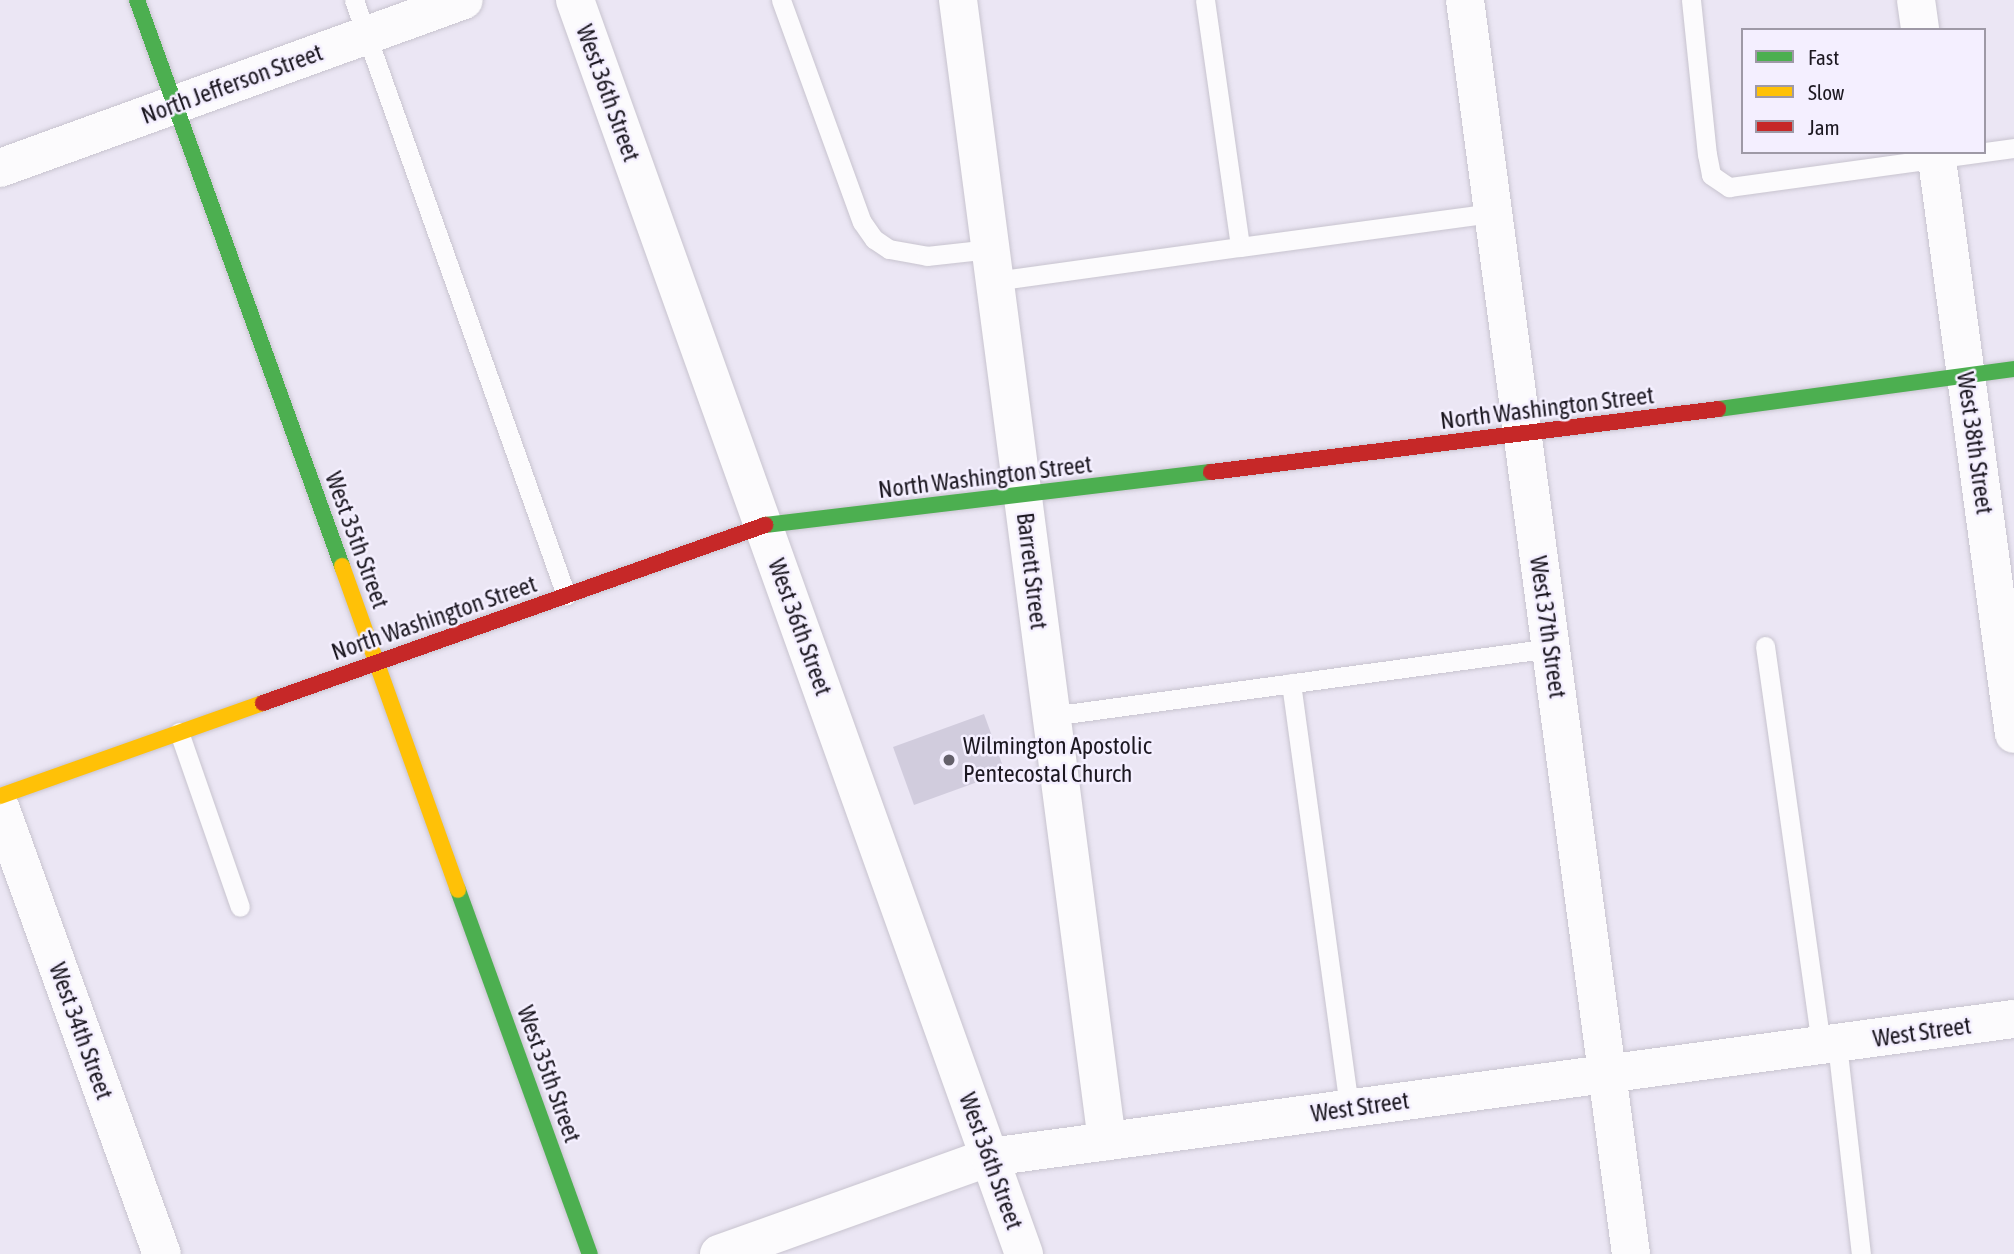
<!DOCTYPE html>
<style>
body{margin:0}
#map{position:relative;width:2014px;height:1254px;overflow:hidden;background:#ebe6f4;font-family:"Asap Condensed",sans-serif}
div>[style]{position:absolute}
.building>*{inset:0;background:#d1ccdd}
.roads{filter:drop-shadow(0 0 2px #c8c4cf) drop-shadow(0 0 2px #c8c4cf)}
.lane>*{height:19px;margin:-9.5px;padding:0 9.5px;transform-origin:9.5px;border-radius:9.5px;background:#fcfbfd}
.street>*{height:38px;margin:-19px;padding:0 19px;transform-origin:19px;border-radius:19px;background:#fcfbfd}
.fast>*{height:16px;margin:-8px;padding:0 8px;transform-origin:8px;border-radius:8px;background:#4caf50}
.slow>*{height:16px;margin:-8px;padding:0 8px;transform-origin:8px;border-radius:8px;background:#ffc107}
.jam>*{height:16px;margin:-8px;padding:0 8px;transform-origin:8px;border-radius:8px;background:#c62828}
.dots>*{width:19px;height:19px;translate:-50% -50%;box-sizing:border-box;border:4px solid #f4efff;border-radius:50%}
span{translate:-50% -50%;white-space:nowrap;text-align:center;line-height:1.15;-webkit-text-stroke:5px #f4efff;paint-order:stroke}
.street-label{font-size:24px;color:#1c1821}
.poi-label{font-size:24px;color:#1c1821}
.left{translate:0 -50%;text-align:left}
.legend{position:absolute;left:1741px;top:28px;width:245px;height:126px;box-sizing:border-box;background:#f4efff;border:2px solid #9e99a6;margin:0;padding:9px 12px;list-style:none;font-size:21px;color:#1c1821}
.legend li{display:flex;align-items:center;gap:14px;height:35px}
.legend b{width:35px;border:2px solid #9e99a6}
</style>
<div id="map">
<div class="building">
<div style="clip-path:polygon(984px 714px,1005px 772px,914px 805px,893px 747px)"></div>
</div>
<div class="roads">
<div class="lane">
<div style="left:354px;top:0;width:632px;rotate:70.39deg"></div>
<div style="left:781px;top:0;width:236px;rotate:70deg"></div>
<div style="left:862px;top:222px;width:21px;rotate:55deg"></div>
<div style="left:874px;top:239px;width:18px;rotate:34deg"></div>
<div style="left:889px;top:249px;width:39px;rotate:10deg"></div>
<div style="left:927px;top:256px;width:63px;rotate:-6.3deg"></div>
<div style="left:1205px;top:0;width:249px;rotate:81.9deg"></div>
<div style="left:1240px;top:247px;width:255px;rotate:-7.7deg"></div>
<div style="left:1691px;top:0;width:155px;rotate:84.1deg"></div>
<div style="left:1707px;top:154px;width:21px;rotate:79deg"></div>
<div style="left:1711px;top:175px;width:22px;rotate:34deg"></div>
<div style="left:1729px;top:187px;width:288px;rotate:-7.8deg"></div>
<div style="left:994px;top:281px;width:248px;rotate:-7.9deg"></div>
<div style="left:1765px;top:646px;width:403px;rotate:82deg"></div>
<div style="left:1291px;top:683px;width:430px;rotate:82.2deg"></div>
<div style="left:1051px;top:716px;width:505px;rotate:-7.74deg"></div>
<div style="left:179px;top:732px;width:185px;rotate:70.8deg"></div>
<div style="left:1837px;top:1044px;width:211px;rotate:83.5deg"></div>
</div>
<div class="street">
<div style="left:575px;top:0;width:1332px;rotate:70.3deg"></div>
<div style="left:958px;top:0;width:1151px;rotate:82.56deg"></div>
<div style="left:1465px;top:0;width:1265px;rotate:82.46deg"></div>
<div style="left:1916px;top:0;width:30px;rotate:82deg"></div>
<div style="left:1936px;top:152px;width:587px;rotate:82.37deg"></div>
<div style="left:0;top:168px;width:493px;rotate:-19.9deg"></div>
<div style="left:0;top:807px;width:475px;rotate:70.1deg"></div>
<div style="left:719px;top:1254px;width:288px;rotate:-19.7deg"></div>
<div style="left:990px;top:1157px;width:1033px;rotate:-7.68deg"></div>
</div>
<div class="fast">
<div style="left:137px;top:0;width:602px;rotate:70.09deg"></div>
<div style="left:1718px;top:409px;width:299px;rotate:-7.7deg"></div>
<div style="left:765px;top:525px;width:449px;rotate:-6.8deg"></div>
<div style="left:458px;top:890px;width:387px;rotate:70.1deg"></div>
</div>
<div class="slow">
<div style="left:342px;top:566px;width:344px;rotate:70.3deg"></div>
<div style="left:0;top:796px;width:279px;rotate:-19.5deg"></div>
</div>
<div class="jam">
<div style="left:1211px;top:472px;width:511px;rotate:-7.08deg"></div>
<div style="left:263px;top:703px;width:533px;rotate:-19.52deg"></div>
</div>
</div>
<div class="dots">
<div style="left:949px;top:760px;background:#64606b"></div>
</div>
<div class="street-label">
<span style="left:232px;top:84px;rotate:-20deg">North Jefferson Street</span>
<span style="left:608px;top:93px;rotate:70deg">West 36th Street</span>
<span style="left:1547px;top:408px;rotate:-7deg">North Washington Street</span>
<span style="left:1975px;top:443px;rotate:82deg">West 38th Street</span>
<span style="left:985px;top:477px;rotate:-7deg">North Washington Street</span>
<span style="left:357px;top:540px;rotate:70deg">West 35th Street</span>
<span style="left:1032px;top:571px;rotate:83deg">Barrett Street</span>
<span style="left:434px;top:618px;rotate:-19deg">North Washington Street</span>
<span style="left:800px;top:627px;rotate:70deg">West 36th Street</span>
<span style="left:1548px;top:627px;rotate:82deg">West 37th Street</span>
<span style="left:81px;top:1031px;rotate:70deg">West 34th Street</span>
<span style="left:1922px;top:1032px;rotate:-8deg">West Street</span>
<span style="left:549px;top:1074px;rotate:70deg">West 35th Street</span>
<span style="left:1360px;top:1107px;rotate:-8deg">West Street</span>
<span style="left:991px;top:1161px;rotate:70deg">West 36th Street</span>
</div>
<div class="poi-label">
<span class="left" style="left:963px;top:760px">Wilmington Apostolic<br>Pentecostal Church</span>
</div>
<ul class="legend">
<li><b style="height:9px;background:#4caf50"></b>Fast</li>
<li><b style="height:9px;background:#ffc107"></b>Slow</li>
<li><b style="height:9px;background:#c62828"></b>Jam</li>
</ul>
</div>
